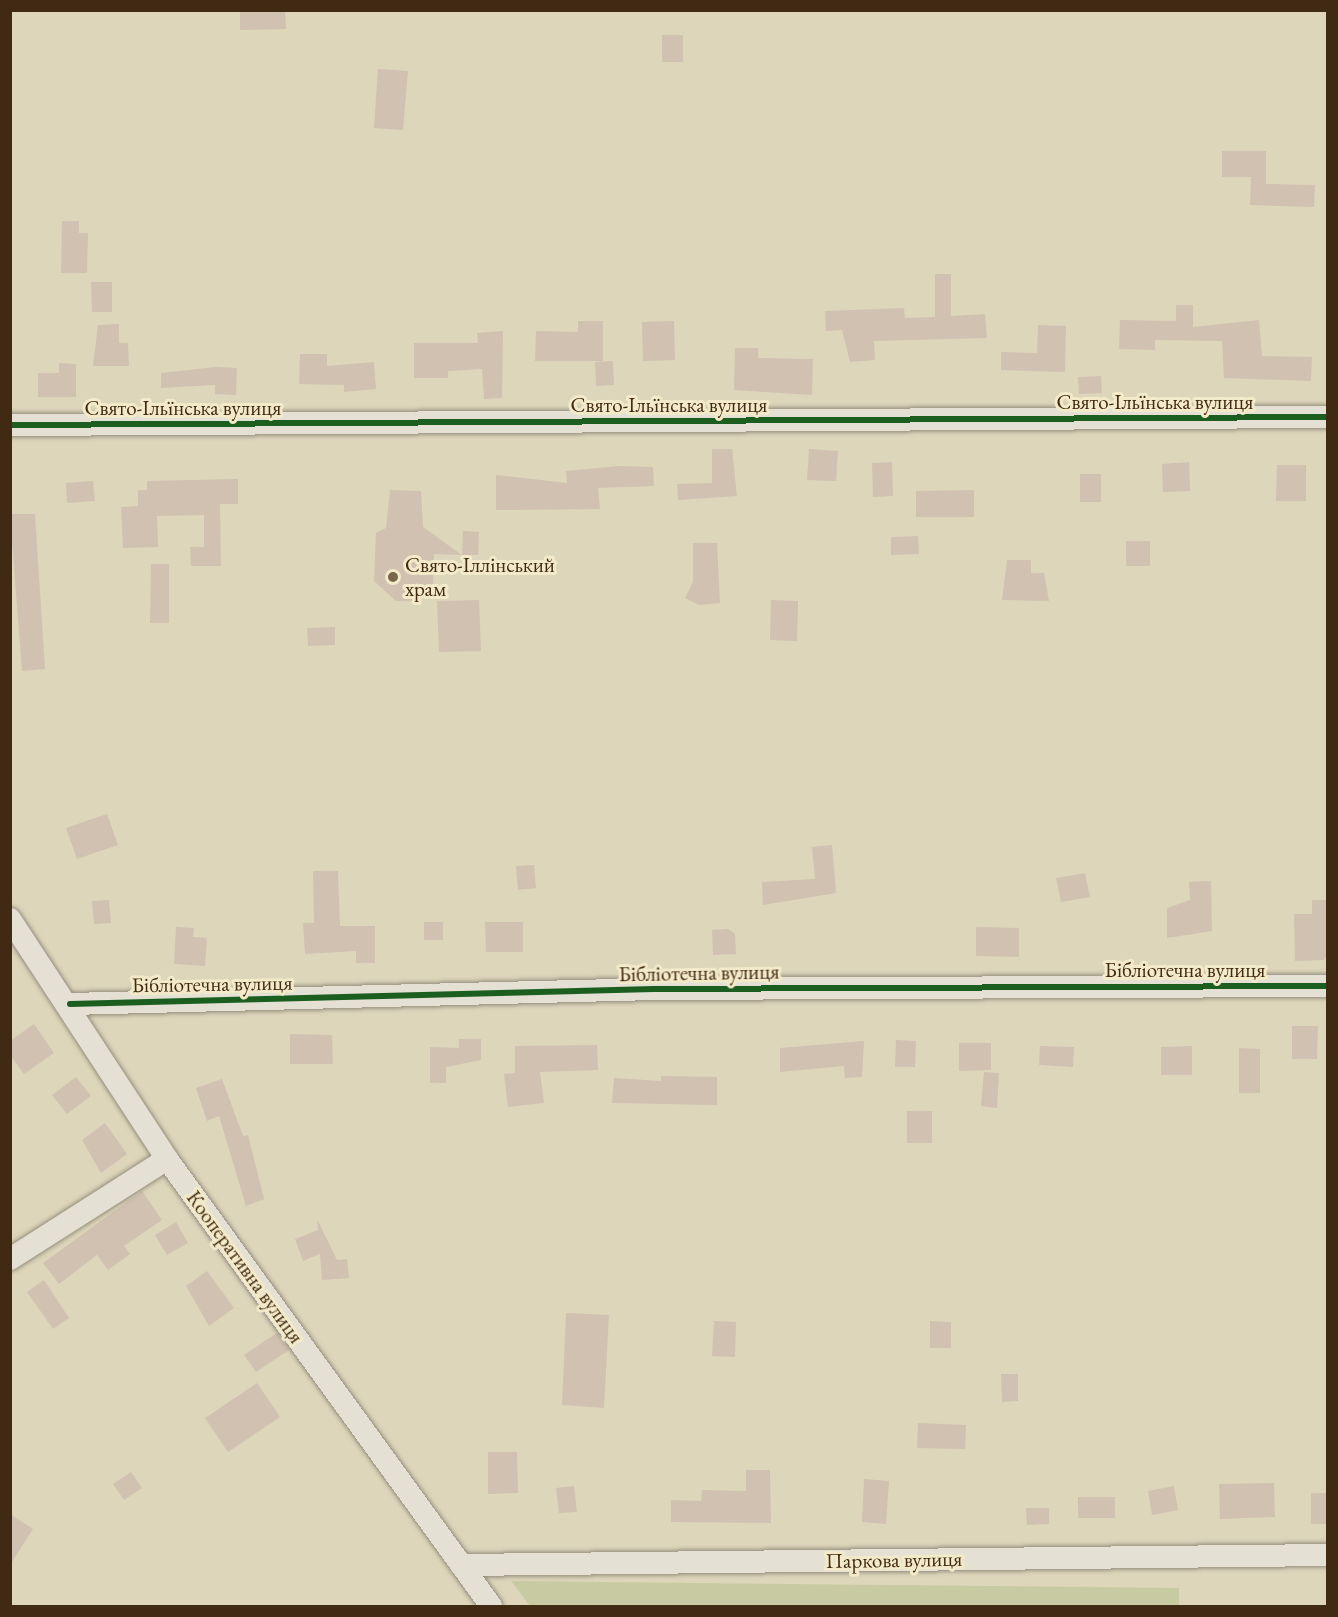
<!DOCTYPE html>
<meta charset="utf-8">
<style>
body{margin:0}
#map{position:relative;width:1338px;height:1617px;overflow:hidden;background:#ddd6bb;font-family:"EB Garamond",serif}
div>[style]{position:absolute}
.green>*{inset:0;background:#c8cba1}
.building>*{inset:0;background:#d1c1b1}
.roads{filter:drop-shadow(0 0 2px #968e7d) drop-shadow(0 0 2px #968e7d)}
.street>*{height:22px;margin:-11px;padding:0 11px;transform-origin:11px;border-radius:11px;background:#e4e0d3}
.cycleway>*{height:6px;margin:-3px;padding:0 3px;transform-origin:3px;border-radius:3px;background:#1b5e20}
.dots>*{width:16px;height:16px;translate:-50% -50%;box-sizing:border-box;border:3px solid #f3eac9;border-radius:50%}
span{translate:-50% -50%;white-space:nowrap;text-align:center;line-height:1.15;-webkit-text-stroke:6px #f3eac9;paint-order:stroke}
.street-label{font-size:21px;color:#412a14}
.poi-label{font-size:21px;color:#412a14}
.left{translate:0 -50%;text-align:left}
.frame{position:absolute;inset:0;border:12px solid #412a14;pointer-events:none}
</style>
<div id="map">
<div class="green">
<div style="clip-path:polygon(511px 1581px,1179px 1588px,1179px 1606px,530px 1606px)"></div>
</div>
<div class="building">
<div style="clip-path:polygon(240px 10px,285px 10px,286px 29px,240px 30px)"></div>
<div style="clip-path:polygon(662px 35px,683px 35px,683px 62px,662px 62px)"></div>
<div style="clip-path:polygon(378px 69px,408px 71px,403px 130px,374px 128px)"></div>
<div style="clip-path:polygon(1222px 151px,1266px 151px,1266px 184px,1315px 185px,1314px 207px,1250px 205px,1251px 177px,1222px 177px)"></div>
<div style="clip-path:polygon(62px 221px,79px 221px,79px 233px,88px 233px,87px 273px,61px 273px)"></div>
<div style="clip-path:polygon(935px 274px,951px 274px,951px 316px,985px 314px,987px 338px,874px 341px,875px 360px,850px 362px,842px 330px,826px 331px,825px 311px,904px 308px,905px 318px,935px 317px)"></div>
<div style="clip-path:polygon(91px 282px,112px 282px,112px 312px,92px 312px)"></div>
<div style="clip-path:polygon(1176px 305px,1193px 305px,1193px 327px,1259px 320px,1262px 356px,1312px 357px,1311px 381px,1224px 378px,1222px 341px,1155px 340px,1155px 350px,1119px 349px,1120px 320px,1176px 321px)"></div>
<div style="clip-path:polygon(578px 321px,603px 321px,603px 361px,535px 361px,536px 331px,578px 332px)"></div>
<div style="clip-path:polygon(674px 321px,675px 360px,643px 361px,642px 322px)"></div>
<div style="clip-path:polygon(119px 324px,119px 343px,128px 343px,129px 366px,93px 366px,98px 325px)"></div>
<div style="clip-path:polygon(1038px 325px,1066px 326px,1065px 372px,1001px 370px,1001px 352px,1037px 353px)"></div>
<div style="clip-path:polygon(503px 331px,502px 398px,484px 399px,482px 369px,448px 371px,448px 378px,414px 378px,414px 343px,478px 343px,477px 333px)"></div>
<div style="clip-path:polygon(735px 348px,758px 348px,758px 358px,813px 359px,812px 395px,734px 390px)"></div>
<div style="clip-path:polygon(300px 354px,327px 354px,327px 366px,374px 362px,376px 389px,344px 392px,344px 385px,299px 384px)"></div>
<div style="clip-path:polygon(613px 361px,614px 385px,596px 386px,595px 362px)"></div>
<div style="clip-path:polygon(59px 363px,76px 364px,76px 397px,38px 397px,38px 373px,59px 373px)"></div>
<div style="clip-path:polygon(216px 367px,237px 368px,236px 395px,215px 394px,215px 385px,161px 388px,161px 373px)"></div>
<div style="clip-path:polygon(1101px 376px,1102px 393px,1079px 394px,1078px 377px)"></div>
<div style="clip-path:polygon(712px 449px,732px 449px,737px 496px,678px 500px,677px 484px,712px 483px)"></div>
<div style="clip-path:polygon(809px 449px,838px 451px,836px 481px,807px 480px)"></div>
<div style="clip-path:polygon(892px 462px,893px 496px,873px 497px,872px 463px)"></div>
<div style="clip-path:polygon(1189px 462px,1190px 491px,1163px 492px,1162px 464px)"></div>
<div style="clip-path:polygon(1277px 465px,1306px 465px,1306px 501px,1276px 501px)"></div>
<div style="clip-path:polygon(619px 466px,653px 467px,654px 486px,598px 488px,600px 509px,496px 510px,496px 475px,567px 483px,566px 471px)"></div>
<div style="clip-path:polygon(1080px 474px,1101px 474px,1101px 502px,1080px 502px)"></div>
<div style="clip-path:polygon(238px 479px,238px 504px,220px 504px,221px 566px,191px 566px,190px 547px,204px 547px,204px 515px,157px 516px,158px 547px,123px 548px,121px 507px,138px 506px,138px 490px,147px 490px,147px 481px)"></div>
<div style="clip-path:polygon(93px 481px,95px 501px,67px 503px,66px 483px)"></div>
<div style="clip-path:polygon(390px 490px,421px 491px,423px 527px,462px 555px,434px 554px,433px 584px,413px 601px,396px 601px,374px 581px,376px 533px,386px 528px)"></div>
<div style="clip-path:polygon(974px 490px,974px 517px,916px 517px,916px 491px)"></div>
<div style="clip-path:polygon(10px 514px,35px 514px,45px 669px,22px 671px)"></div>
<div style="clip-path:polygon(463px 531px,479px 532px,478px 555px,462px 555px)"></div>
<div style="clip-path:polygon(918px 536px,919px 554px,891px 555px,891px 537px)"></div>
<div style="clip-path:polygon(1126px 541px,1150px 541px,1150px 566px,1126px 566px)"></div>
<div style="clip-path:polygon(693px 543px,717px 543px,720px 603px,699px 605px,685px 598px,693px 582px)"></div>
<div style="clip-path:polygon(1007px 560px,1031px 560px,1031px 573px,1044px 573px,1049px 601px,1002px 600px)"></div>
<div style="clip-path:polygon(151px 564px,169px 564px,169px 623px,150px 623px)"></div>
<div style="clip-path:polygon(479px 600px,481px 651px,439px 652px,437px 601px)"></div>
<div style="clip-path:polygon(771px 600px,798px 601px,797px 641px,770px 640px)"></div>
<div style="clip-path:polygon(335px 627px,335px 645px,308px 646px,307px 628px)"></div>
<div style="clip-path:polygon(107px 814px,118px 845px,77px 859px,66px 828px)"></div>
<div style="clip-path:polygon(832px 845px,836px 893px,763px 905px,762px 882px,815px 879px,812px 847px)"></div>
<div style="clip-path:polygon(534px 865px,536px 888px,518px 890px,516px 866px)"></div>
<div style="clip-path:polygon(313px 871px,338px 871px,340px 926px,375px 926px,375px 963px,356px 963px,356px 951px,305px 954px,303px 923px,314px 923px)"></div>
<div style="clip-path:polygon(1085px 873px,1090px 897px,1061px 902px,1056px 878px)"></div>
<div style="clip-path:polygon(1211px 881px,1212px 931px,1167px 938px,1167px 908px,1190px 900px,1189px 882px)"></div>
<div style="clip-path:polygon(109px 900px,111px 923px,94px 924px,92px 901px)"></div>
<div style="clip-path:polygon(1312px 900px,1328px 900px,1328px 954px,1324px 960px,1295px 961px,1294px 914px,1312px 914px)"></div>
<div style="clip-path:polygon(424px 922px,443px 922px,443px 940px,424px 940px)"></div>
<div style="clip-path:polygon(485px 922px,523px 922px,523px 952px,486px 952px)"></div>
<div style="clip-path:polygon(176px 927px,194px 928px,193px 937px,207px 938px,205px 966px,174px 964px)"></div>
<div style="clip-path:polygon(976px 927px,1019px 928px,1019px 957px,976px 956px)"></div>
<div style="clip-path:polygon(728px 929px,735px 934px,736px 954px,713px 955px,712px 930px)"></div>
<div style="clip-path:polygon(34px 1024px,54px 1053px,24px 1074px,10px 1055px,10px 1041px)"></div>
<div style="clip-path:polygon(1292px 1026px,1318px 1026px,1317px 1059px,1292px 1059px)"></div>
<div style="clip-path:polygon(290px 1034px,332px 1035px,333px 1064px,290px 1064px)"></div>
<div style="clip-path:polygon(459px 1039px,481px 1039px,481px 1060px,446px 1067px,446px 1083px,430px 1083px,430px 1047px,459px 1048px)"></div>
<div style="clip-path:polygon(896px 1040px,916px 1041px,915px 1067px,895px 1067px)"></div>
<div style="clip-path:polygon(864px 1041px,862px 1077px,845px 1078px,844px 1066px,780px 1072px,780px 1048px)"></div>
<div style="clip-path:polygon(959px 1043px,991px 1043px,991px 1070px,959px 1071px)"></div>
<div style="clip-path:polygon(597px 1045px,598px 1070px,540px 1072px,544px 1103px,508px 1107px,504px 1074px,515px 1073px,515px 1046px)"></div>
<div style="clip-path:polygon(1040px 1046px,1074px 1047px,1073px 1067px,1039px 1065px)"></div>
<div style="clip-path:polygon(1192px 1046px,1192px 1075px,1161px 1075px,1161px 1047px)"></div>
<div style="clip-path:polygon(1239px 1048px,1260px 1049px,1260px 1093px,1239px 1093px)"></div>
<div style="clip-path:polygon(984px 1072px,999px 1073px,997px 1108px,981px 1106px)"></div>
<div style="clip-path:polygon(661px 1076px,717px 1077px,717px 1105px,612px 1103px,614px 1078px,661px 1081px)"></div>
<div style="clip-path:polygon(76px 1077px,91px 1096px,67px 1114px,52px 1095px)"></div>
<div style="clip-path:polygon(222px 1079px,243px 1136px,248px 1135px,264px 1199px,246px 1206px,219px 1116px,207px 1121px,196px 1088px)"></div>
<div style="clip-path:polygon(907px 1111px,932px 1111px,932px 1143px,907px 1143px)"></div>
<div style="clip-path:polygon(105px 1123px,127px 1154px,101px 1173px,82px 1140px)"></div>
<div style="clip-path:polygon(142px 1191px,162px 1220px,124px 1246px,130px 1254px,108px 1270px,97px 1255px,59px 1284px,43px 1263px)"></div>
<div style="clip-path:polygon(317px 1219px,337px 1260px,347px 1259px,349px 1278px,322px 1280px,320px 1254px,303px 1261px,295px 1239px,318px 1230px)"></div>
<div style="clip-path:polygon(176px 1222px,188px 1243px,167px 1255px,155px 1235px)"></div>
<div style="clip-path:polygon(207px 1271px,234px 1308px,209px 1326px,186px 1286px)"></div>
<div style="clip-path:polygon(44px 1280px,69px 1318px,53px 1329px,27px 1292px)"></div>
<div style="clip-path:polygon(566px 1313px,609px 1315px,604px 1408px,562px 1405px)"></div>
<div style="clip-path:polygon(714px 1321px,736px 1322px,735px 1357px,712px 1356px)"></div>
<div style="clip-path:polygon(930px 1321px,951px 1322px,951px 1348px,930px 1348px)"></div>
<div style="clip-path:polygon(277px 1333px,289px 1350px,256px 1372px,244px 1355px)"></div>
<div style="clip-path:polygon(1001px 1374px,1018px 1374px,1018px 1401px,1002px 1402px)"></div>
<div style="clip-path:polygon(257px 1383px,280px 1417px,228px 1452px,205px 1418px)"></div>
<div style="clip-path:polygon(918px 1423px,966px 1425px,965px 1449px,917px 1448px)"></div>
<div style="clip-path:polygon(488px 1452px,517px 1452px,518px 1493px,488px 1494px)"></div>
<div style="clip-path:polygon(746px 1470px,770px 1470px,771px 1523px,671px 1522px,671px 1500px,701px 1501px,702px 1490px,746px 1491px)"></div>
<div style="clip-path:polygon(131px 1472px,142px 1488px,124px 1500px,113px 1484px)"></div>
<div style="clip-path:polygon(864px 1479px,889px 1481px,886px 1524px,862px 1522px)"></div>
<div style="clip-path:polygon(1274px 1483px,1275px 1517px,1220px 1519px,1219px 1484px)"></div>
<div style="clip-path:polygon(574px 1486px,577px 1512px,559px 1513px,556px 1488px)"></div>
<div style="clip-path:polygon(1174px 1486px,1178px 1510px,1152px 1515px,1148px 1491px)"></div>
<div style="clip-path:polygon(1311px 1493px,1328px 1493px,1328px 1524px,1311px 1524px)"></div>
<div style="clip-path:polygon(1078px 1497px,1115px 1497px,1115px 1518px,1078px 1518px)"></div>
<div style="clip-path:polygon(1026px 1508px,1049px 1508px,1049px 1524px,1027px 1525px)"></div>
<div style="clip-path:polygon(10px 1514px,33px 1529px,10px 1565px)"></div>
</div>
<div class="roads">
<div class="street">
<div style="left:10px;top:425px;width:1318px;rotate:-0.35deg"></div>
<div style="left:10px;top:919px;width:287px;rotate:56.8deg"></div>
<div style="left:167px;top:1159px;width:552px;rotate:54.06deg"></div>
<div style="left:70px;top:1004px;width:584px;rotate:-1.47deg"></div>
<div style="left:654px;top:989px;width:674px;rotate:-0.26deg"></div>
<div style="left:10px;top:1259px;width:186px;rotate:-32.5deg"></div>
<div style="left:461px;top:1565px;width:867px;rotate:-0.66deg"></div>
</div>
</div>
<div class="cycleway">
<div style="left:10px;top:425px;width:1318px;rotate:-0.35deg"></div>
<div style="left:70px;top:1004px;width:584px;rotate:-1.47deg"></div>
<div style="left:654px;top:989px;width:674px;rotate:-0.26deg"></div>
</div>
<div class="dots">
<div style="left:393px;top:577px;background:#78664e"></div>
</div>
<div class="street-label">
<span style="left:1155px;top:402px">Свято-Ільїнська вулиця</span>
<span style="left:669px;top:405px">Свято-Ільїнська вулиця</span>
<span style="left:183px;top:408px">Свято-Ільїнська вулиця</span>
<span style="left:1185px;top:970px">Бібліотечна вулиця</span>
<span style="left:699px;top:973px;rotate:-1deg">Бібліотечна вулиця</span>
<span style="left:212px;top:984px;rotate:-1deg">Бібліотечна вулиця</span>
<span style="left:245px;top:1267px;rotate:54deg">Кооперативна вулиця</span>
<span style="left:894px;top:1560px;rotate:-1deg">Паркова вулиця</span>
</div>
<div class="poi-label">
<span class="left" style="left:405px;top:577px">Свято-Іллінський<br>храм</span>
</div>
<div class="frame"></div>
</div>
